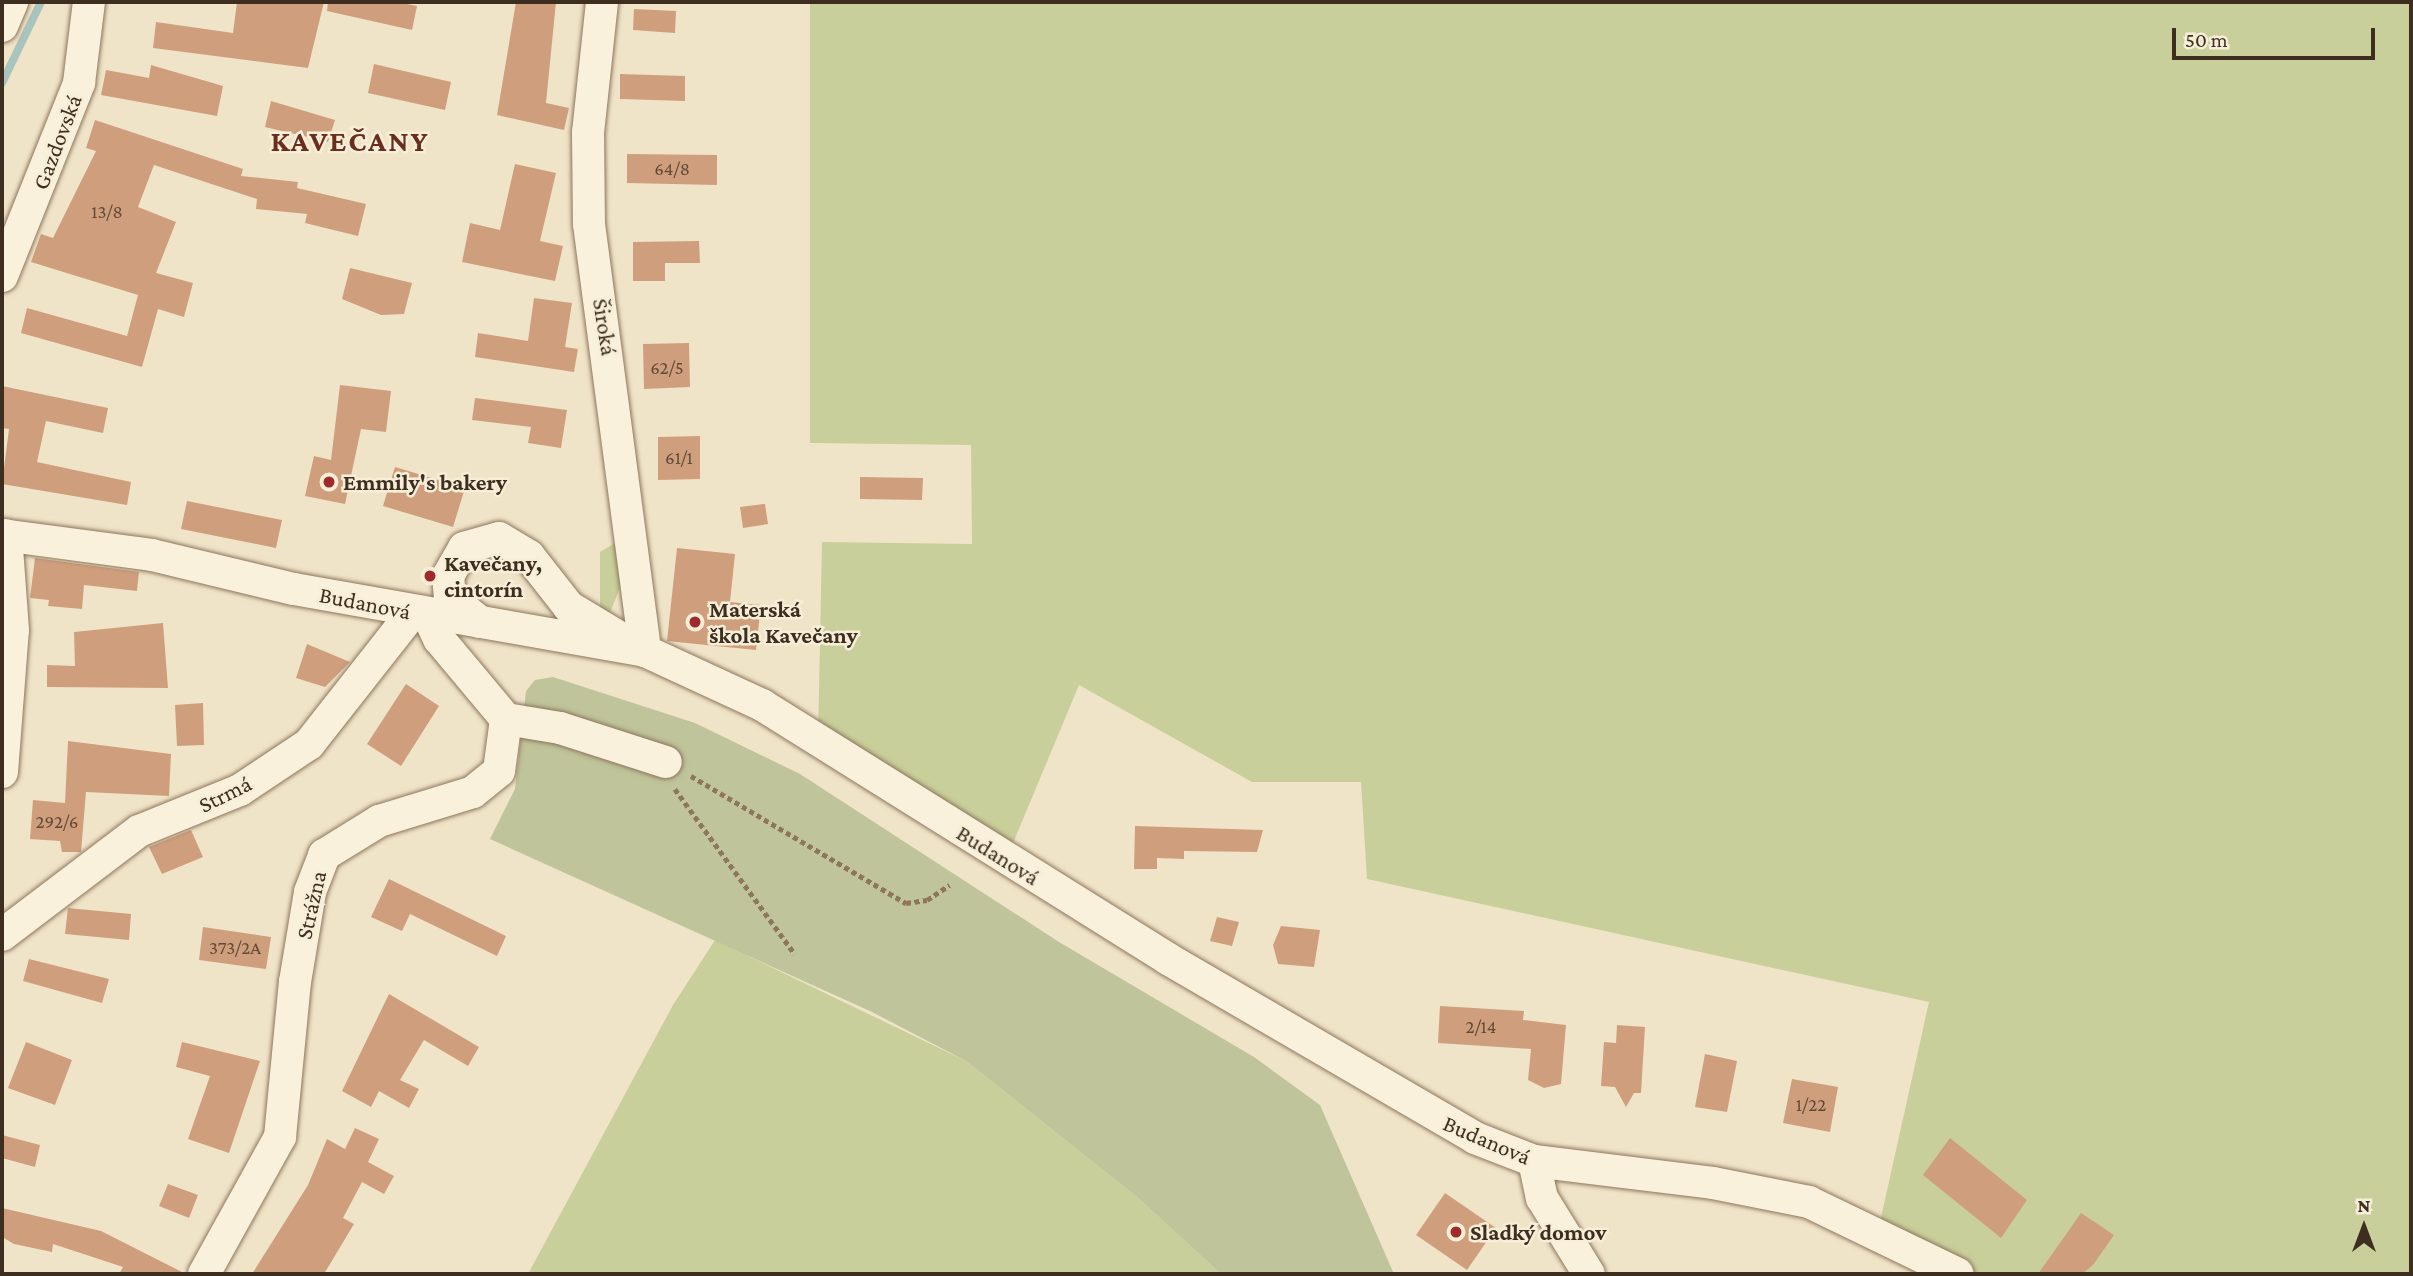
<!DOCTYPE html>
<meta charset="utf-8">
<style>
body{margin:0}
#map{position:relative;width:2413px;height:1276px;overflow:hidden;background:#f0e4c8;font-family:"Crimson Pro",serif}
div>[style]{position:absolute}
.green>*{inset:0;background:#c9cf9b}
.cemetery>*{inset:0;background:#bfc49a}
.stream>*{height:8px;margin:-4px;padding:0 4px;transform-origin:4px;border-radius:4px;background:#a9c4bc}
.building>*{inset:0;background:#cf9f7d}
.path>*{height:4.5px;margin-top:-2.25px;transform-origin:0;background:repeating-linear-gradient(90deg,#8d765c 0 5px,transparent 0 8.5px)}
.roads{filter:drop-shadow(0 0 2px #8d765c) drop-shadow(0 0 2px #8d765c)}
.minor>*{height:32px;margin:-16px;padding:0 16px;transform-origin:16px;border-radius:16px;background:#faf1dc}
.dots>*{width:19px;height:19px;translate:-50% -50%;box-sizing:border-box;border:4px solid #f7eed8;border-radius:50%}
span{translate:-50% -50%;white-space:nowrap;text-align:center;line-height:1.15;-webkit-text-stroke:5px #f7eed8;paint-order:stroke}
.number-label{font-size:19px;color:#624a37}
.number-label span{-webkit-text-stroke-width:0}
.street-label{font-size:23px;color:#3d2e20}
.poi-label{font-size:23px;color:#3d2e20;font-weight:700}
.left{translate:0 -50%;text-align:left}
.district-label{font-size:30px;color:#6b2e1e;font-weight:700;letter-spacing:2px}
.frame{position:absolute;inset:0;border:4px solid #3d2e20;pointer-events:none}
.north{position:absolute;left:2329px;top:1192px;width:70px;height:70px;-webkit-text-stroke:5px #f7eed8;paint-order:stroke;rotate:0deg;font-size:19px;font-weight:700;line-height:28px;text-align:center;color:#3d2e20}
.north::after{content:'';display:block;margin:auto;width:24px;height:32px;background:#3d2e20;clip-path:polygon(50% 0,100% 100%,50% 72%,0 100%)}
.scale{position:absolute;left:2172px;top:28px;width:203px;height:32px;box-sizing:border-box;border:4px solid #3d2e20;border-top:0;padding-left:9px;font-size:21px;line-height:24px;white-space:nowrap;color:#3d2e20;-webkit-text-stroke:5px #f7eed8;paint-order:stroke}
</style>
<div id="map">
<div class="green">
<div style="clip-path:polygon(810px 2px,2411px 2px,2411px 1274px,1958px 1274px,1878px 1231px,1929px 1002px,1367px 879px,1361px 782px,1252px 782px,1079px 685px,1006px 860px,818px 739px,822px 542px,972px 544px,971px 445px,810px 443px)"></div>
<div style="clip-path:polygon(623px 538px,622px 583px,609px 615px,600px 611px,600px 552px)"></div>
<div style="clip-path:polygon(715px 940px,966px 1061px,1137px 1197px,1221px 1274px,528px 1274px,673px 1005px)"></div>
</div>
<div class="cemetery">
<div style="clip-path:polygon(553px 677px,695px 723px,800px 774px,1059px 942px,1254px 1057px,1320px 1105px,1394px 1274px,1221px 1274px,1137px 1197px,966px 1061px,872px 1012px,490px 839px,515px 789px,526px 691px,535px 680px)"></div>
</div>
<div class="stream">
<div style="left:2px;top:83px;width:90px;rotate:-64.3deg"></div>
</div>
<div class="building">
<div style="clip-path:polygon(237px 2px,324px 2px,308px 68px,153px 48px,156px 22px,233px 33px)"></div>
<div style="clip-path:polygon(328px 2px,397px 2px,417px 6px,412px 30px,327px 11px)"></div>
<div style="clip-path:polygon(516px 2px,556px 2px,546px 103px,569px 108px,564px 130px,497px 115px)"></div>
<div style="clip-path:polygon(634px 9px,676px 11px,675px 33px,633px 30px)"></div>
<div style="clip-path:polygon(374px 64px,451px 82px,445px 110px,368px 93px)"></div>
<div style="clip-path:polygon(151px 65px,223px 86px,217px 116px,101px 95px,106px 70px,149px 78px)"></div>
<div style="clip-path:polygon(620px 74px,685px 76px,685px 101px,620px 99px)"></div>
<div style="clip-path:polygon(271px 101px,335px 120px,328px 142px,265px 127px)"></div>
<div style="clip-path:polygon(95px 120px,243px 169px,241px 176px,298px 182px,297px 188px,366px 204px,358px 236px,305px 223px,307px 214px,256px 209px,257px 199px,154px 165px,138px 207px,176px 222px,156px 273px,193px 283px,184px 317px,158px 309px,142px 367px,21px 333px,27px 308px,127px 336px,138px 295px,31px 262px,41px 234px,53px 238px,96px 151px,86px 148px)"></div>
<div style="clip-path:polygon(627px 154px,717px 155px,717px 185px,627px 183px)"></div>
<div style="clip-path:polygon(515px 164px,556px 173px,540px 241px,563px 246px,555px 281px,462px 262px,470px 223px,500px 230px)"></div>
<div style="clip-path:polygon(699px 241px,700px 263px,665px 263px,665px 281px,633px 281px,633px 242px)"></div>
<div style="clip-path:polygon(350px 268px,412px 283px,404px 314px,381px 315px,342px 299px)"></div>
<div style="clip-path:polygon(534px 298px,572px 303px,565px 347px,578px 349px,574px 372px,475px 357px,478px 333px,528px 341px)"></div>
<div style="clip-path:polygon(689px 343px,690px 387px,644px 389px,643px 344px)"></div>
<div style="clip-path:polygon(340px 385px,391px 391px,386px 432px,361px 429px,345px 504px,305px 496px,314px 456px,331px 460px)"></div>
<div style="clip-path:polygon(2px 386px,108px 408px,103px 433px,46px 421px,37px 462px,131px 482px,127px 505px,2px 484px,9px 429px,2px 428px)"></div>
<div style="clip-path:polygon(475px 398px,567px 410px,561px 448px,528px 443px,531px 427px,472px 420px)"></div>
<div style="clip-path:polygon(700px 436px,700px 479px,658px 480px,658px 437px)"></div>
<div style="clip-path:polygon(395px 467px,465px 488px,453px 527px,383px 506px)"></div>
<div style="clip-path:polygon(860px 477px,923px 478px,922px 500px,860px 499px)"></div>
<div style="clip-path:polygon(187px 501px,282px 520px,276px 548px,181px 529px)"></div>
<div style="clip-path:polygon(765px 504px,768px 524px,743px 528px,740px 507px)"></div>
<div style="clip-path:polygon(677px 548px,735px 554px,730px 602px,761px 605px,756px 650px,667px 641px)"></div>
<div style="clip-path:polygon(35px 558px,139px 572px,137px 591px,84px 585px,82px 609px,48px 606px,49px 600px,30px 598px)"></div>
<div style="clip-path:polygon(163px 623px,168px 688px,47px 687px,47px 665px,75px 666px,74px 632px)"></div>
<div style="clip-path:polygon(307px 644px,350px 662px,325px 687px,296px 678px)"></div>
<div style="clip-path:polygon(406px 684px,439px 706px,401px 766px,367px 744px)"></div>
<div style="clip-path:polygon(203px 703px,204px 745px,177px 746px,175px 705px)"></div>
<div style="clip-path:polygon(68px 741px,171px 754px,169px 796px,86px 792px,81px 852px,62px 852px,60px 841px,30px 839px,33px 800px,65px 803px)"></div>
<div style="clip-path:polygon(1135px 826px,1263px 830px,1257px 852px,1184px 851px,1184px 859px,1157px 858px,1157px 869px,1134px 869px)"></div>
<div style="clip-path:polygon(191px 830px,203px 857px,162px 874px,149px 847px)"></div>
<div style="clip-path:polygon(389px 879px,506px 936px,497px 956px,410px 914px,402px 931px,371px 917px)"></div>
<div style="clip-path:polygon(68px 908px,131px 914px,129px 940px,65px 934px)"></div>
<div style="clip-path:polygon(1217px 917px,1239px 922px,1232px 946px,1210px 941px)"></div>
<div style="clip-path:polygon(1281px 926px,1320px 930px,1314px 967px,1278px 964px,1273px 945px)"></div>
<div style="clip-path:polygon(203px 927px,271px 937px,266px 969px,199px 960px)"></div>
<div style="clip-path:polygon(29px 959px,109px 979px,102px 1003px,23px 981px)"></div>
<div style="clip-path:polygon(389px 994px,479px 1047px,468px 1066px,424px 1040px,400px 1080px,419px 1089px,409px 1108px,379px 1091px,371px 1107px,342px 1091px)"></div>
<div style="clip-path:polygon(1440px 1006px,1524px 1011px,1523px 1020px,1566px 1025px,1561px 1084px,1544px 1088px,1528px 1080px,1531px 1049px,1438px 1043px)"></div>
<div style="clip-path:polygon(1617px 1025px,1645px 1027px,1641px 1093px,1634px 1093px,1626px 1107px,1615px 1087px,1601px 1086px,1604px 1042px,1616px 1043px)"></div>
<div style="clip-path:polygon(26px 1042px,72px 1060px,55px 1105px,8px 1088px)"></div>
<div style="clip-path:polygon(182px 1042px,260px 1061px,229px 1153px,188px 1139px,210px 1076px,176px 1067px)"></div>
<div style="clip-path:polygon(1705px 1054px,1737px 1061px,1727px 1112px,1695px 1107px)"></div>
<div style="clip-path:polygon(1792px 1079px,1838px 1087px,1830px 1132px,1783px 1123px)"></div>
<div style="clip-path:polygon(355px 1128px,379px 1139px,368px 1162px,394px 1176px,384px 1194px,362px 1182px,343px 1218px,354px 1224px,324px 1274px,252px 1274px,308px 1185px,327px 1139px,345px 1149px)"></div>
<div style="clip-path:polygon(2px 1135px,40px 1145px,35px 1167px,2px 1158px)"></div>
<div style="clip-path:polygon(1950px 1138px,2027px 1200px,2001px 1238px,1923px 1175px)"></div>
<div style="clip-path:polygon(168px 1184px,198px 1195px,189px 1218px,159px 1206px)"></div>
<div style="clip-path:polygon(1445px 1193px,1496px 1228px,1467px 1270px,1416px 1235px)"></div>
<div style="clip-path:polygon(2px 1208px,101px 1231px,186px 1274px,119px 1274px,123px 1267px,53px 1244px,52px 1252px,14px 1244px,2px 1237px)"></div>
<div style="clip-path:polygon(2081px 1213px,2114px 1235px,2093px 1265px,2082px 1274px,2038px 1274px)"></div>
</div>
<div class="path">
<div style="left:691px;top:776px;width:250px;rotate:30.6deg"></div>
<div style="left:906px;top:903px;width:21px;rotate:-8deg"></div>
<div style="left:927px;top:900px;width:27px;rotate:-34deg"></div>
<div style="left:675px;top:789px;width:204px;rotate:54deg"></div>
</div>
<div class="roads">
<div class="minor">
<div style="left:602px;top:2px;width:131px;rotate:96.1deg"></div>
<div style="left:588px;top:132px;width:92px;rotate:89.4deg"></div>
<div style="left:589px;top:224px;width:431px;rotate:82.5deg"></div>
<div style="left:2px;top:26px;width:26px;rotate:-67deg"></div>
<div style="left:2px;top:276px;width:208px;rotate:-68.2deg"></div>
<div style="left:79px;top:83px;width:82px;rotate:-83deg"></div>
<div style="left:2px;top:535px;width:151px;rotate:7.6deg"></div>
<div style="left:152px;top:555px;width:146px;rotate:13.5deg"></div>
<div style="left:294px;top:589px;width:356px;rotate:10deg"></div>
<div style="left:645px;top:651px;width:129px;rotate:24.8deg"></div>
<div style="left:762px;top:705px;width:479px;rotate:32deg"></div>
<div style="left:1168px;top:959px;width:355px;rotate:30.2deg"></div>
<div style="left:1475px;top:1138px;width:63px;rotate:21.3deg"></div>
<div style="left:1534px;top:1161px;width:180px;rotate:7deg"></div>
<div style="left:1713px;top:1183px;width:98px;rotate:11.2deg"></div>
<div style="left:1809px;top:1202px;width:165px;rotate:25.8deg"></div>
<div style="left:480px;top:622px;width:38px;rotate:-141deg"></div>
<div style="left:450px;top:598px;width:22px;rotate:-95deg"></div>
<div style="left:448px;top:576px;width:32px;rotate:-60deg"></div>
<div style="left:464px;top:548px;width:36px;rotate:-16deg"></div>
<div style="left:499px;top:538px;width:35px;rotate:31deg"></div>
<div style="left:529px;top:556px;width:65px;rotate:51.9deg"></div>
<div style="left:569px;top:607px;width:62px;rotate:31.1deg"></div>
<div style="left:506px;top:719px;width:55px;rotate:9.5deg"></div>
<div style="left:560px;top:728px;width:111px;rotate:17.8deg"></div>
<div style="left:2px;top:772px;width:142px;rotate:-85.6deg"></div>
<div style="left:13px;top:630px;width:95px;rotate:-94.2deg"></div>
<div style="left:2px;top:935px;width:172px;rotate:-37.2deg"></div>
<div style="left:139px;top:831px;width:109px;rotate:-22.1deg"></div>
<div style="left:240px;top:790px;width:83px;rotate:-33.7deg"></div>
<div style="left:309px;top:744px;width:168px;rotate:-51.8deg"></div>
<div style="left:1534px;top:1161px;width:38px;rotate:78deg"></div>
<div style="left:1542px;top:1198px;width:89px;rotate:58.3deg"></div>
<div style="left:204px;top:1274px;width:157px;rotate:-61deg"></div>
<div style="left:280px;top:1137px;width:156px;rotate:-84.5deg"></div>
<div style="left:295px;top:982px;width:91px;rotate:-80.5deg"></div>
<div style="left:310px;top:892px;width:40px;rotate:-69deg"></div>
<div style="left:324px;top:855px;width:65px;rotate:-31.7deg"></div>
<div style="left:379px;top:821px;width:98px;rotate:-17.1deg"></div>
<div style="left:473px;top:792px;width:33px;rotate:-39deg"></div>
<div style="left:499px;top:771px;width:52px;rotate:-82.3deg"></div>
<div style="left:506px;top:719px;width:104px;rotate:-129.9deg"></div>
<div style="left:439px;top:639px;width:26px;rotate:-115deg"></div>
</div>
</div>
<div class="dots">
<div style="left:329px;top:482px;background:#9e2a2b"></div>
<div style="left:430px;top:576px;background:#9e2a2b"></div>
<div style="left:695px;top:622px;background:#9e2a2b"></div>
<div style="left:1456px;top:1232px;background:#9e2a2b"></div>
</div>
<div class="number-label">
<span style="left:672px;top:169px">64/8</span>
<span style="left:107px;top:212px">13/8</span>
<span style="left:667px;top:368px">62/5</span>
<span style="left:679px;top:458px">61/1</span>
<span style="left:57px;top:822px">292/6</span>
<span style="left:235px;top:948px">373/2A</span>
<span style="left:1481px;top:1027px">2/14</span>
<span style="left:1811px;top:1105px">1/22</span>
</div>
<div class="street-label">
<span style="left:57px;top:142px;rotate:-69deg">Gazdovská</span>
<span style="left:605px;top:327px;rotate:81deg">Široká</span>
<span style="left:365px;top:603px;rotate:11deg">Budanová</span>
<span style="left:225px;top:794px;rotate:-26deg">Strmá</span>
<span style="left:998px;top:855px;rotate:32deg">Budanová</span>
<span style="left:311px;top:905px;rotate:-77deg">Strážna</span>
<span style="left:1487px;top:1140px;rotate:23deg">Budanová</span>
</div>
<div class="poi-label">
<span class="left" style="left:343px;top:482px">Emmily's bakery</span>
<span class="left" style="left:444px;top:576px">Kavečany,<br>cintorín</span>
<span class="left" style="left:709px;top:622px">Materská<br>škola Kavečany</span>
<span class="left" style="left:1470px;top:1232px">Sladký domov</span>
</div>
<div class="district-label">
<span style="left:350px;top:141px">KAVEČANY</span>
</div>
<div class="frame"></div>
<div class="north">N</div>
<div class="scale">50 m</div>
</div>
